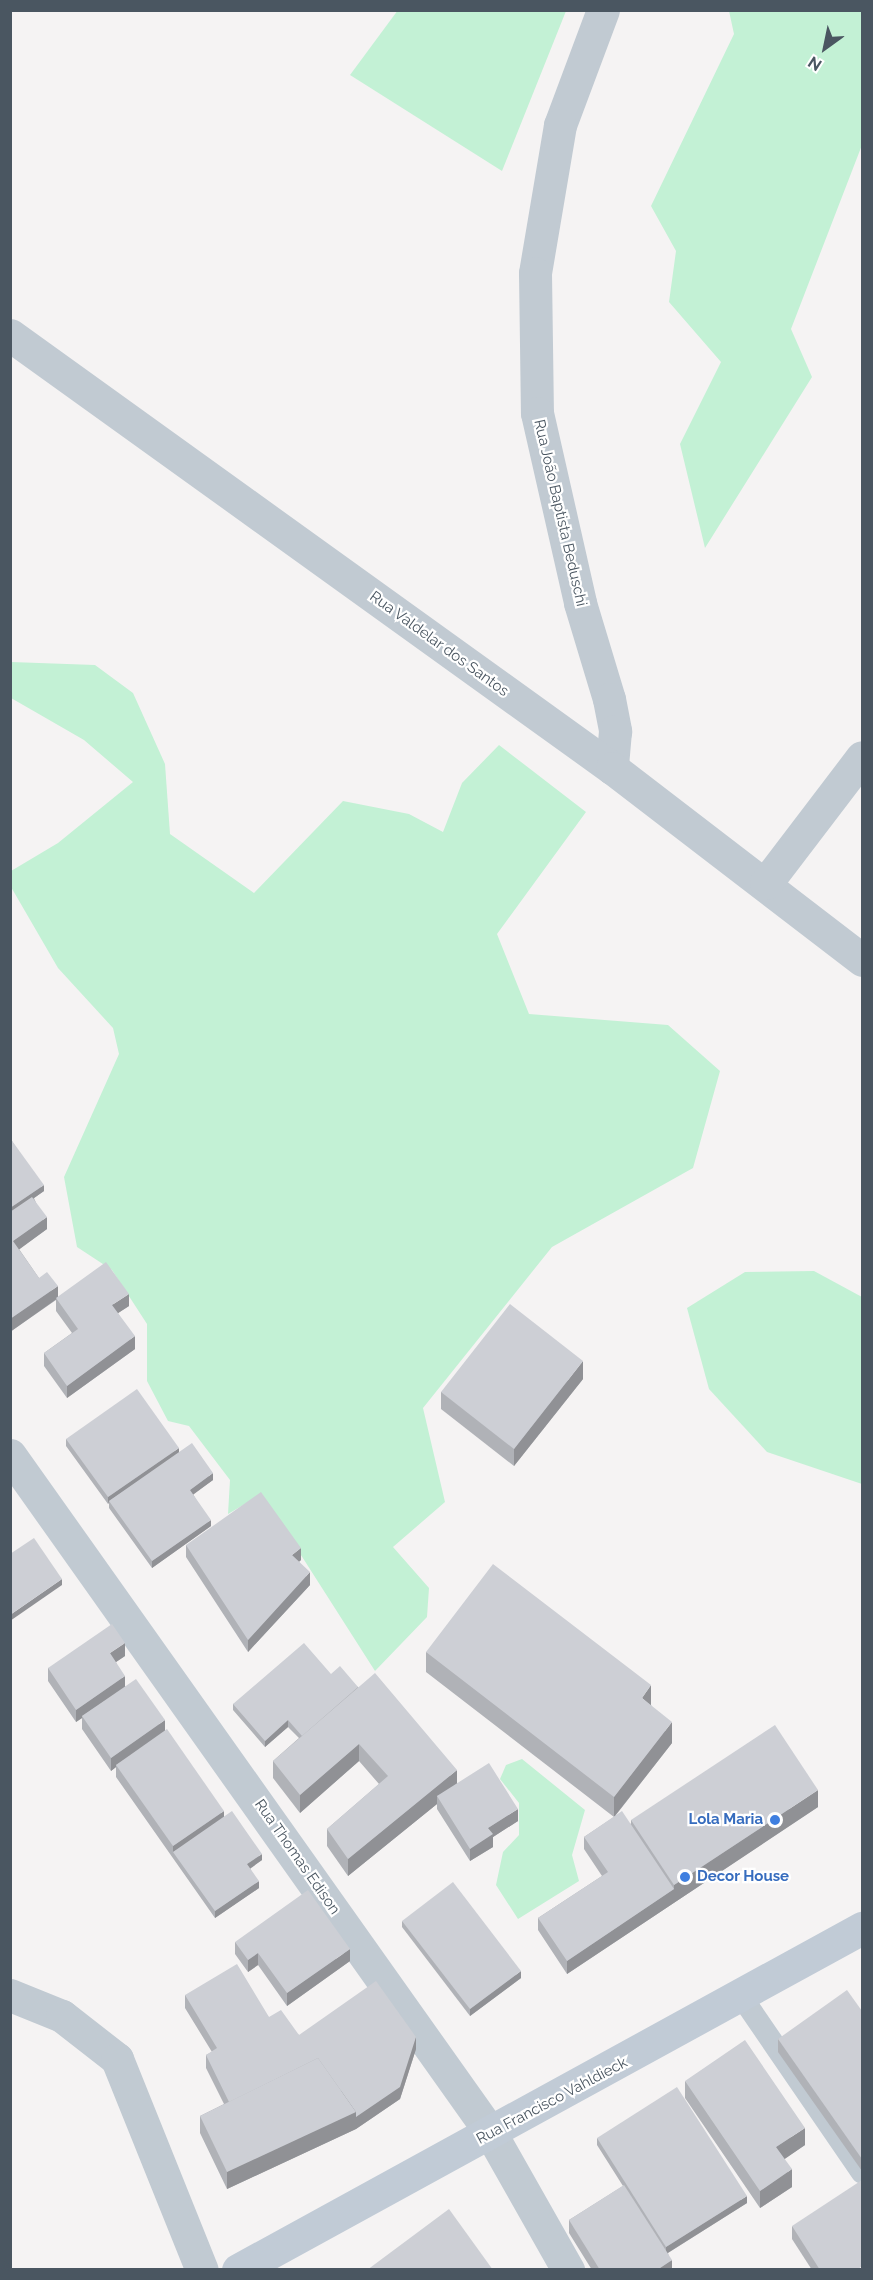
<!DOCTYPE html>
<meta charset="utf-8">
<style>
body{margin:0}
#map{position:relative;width:873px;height:2280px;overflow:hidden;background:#f5f3f3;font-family:Raleway,sans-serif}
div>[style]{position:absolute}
.green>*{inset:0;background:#c3f1d5}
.service>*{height:22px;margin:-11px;padding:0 11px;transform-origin:11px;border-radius:11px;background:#c1cad2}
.minor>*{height:33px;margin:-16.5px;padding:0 16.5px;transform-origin:16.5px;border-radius:16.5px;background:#c1cad2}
.secondary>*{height:33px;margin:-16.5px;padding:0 16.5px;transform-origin:16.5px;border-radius:16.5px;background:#c1cbd6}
.wall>*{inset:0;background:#b0b2b7}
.shaded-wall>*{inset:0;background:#909195}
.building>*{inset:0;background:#cdcfd5}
.dots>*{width:16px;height:16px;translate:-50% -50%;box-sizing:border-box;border:3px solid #fff;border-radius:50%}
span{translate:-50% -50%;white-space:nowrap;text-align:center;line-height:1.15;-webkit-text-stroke:4.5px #fff;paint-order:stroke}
.street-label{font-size:15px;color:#4a5661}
.shop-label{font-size:15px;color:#366cbe;font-weight:700}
.right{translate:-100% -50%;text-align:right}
.left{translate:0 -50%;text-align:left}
.frame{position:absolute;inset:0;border:12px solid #4a5661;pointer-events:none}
.north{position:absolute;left:795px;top:18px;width:60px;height:60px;-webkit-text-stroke:4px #fff;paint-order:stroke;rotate:213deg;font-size:16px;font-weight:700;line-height:24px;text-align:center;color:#4a5661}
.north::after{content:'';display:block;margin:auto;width:21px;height:27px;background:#4a5661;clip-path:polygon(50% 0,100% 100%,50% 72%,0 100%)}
</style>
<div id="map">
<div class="green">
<div style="clip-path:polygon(398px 10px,566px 11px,502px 171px,350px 75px)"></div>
<div style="clip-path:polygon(729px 11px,862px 11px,862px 145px,791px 329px,812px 377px,705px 548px,680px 444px,721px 362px,669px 302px,676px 251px,651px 206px,734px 34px)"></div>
<div style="clip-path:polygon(11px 662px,95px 665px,133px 693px,165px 764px,170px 834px,254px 893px,343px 801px,409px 814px,443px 832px,462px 783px,499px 745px,586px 812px,497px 934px,529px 1014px,668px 1025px,720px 1071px,693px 1168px,552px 1247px,423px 1408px,445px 1502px,393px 1547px,429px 1588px,427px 1617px,375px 1671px,262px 1494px,228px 1514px,230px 1480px,189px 1426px,168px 1421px,147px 1381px,147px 1324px,112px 1270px,77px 1247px,64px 1177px,119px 1054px,113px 1028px,58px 968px,11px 887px,11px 871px,58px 843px,133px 782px,84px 740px,11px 698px)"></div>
<div style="clip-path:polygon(814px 1271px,862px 1297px,862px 1484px,767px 1452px,709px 1389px,687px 1308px,745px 1272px)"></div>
<div style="clip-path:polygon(522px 1759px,585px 1810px,572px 1855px,579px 1881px,518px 1919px,496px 1885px,503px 1852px,519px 1835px,519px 1803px,500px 1779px,506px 1765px)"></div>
</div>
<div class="service">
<div style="left:741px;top:1996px;width:214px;rotate:55.6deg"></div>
</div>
<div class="minor">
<div style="left:603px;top:10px;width:123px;rotate:110.5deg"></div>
<div style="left:560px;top:125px;width:150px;rotate:99.6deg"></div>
<div style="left:535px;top:273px;width:140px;rotate:89.2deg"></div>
<div style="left:537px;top:413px;width:195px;rotate:77.2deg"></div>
<div style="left:580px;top:603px;width:100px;rotate:73.2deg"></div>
<div style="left:609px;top:699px;width:33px;rotate:79deg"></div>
<div style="left:615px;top:731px;width:37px;rotate:95deg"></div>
<div style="left:10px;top:335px;width:742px;rotate:35.73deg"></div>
<div style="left:612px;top:768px;width:315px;rotate:37.5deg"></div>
<div style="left:766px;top:883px;width:158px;rotate:-52.7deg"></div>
<div style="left:10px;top:1455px;width:830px;rotate:54.66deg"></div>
<div style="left:490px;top:2132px;width:159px;rotate:60.5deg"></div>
<div style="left:10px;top:1995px;width:56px;rotate:22deg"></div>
<div style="left:62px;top:2016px;width:70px;rotate:38deg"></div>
<div style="left:117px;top:2059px;width:227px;rotate:68.1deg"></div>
</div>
<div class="secondary">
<div style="left:238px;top:2270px;width:712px;rotate:-28.73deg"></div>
</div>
<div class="wall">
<div style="clip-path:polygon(10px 1138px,44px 1191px,34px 1198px,47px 1229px,19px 1249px,39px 1278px,58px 1297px,129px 1306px,118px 1313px,135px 1349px,67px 1398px,44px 1366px,44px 1353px,72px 1333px,56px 1311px,56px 1300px,10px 1332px)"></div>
<div style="clip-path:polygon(583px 1379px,514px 1466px,441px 1409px,441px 1392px)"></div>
<div style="clip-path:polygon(66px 1439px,179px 1452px,213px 1480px,193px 1494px,211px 1526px,152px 1568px,109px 1508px,109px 1503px,108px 1504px,66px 1446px)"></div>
<div style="clip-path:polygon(186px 1545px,301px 1560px,299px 1562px,310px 1585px,248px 1652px,186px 1557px)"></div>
<div style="clip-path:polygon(426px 1652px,651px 1705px,672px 1743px,616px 1815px,631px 1824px,631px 1820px,818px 1807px,567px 1974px,538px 1930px,538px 1918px,602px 1876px,584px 1849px,584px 1837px,614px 1817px,426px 1672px)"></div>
<div style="clip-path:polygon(125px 1656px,116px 1662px,125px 1686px,165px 1731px,224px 1817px,262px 1860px,250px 1868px,259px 1888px,215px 1918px,116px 1777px,116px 1767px,111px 1771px,82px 1729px,82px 1718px,76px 1722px,48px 1681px,48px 1668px)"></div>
<div style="clip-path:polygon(331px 1674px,358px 1687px,457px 1783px,518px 1821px,493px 1837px,493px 1847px,470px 1861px,437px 1809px,437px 1804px,348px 1876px,327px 1846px,327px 1829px,379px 1784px,359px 1761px,300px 1813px,273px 1778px,273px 1761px,299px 1738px,288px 1727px,265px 1747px,233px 1710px,233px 1704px)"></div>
<div style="clip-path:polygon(402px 1921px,521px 1978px,470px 2016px,402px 1927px)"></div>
<div style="clip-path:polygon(235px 1942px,350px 1961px,287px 2006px,258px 1965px,248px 1972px,235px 1954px)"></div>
<div style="clip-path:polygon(185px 1995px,269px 2017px,299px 2035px,416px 2049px,400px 2099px,356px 2129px,227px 2189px,200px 2133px,200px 2116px,224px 2104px,206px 2068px,206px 2055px,212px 2052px,185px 2008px)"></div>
<div style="clip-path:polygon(862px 2011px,862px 2171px,778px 2052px,778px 2039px)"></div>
<div style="clip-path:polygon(685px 2081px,805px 2145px,784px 2159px,792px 2187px,760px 2208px,685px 2098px)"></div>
<div style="clip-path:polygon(597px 2138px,747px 2203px,668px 2253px,672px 2270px,592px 2270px,569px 2233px,569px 2220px,623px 2186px,597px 2145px)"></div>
<div style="clip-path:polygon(792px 2226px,862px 2270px,812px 2270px,792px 2239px)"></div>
</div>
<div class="shaded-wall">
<div style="clip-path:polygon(44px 1185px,44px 1191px,10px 1215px,10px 1208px)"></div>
<div style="clip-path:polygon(47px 1217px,47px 1229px,13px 1254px,13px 1241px)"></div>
<div style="clip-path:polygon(58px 1286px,58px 1298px,10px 1332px,10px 1319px)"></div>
<div style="clip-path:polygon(129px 1294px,129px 1306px,112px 1317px,112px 1305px)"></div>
<div style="clip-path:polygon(135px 1336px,135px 1349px,67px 1398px,67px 1386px)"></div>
<div style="clip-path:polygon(583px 1361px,583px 1379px,514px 1466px,514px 1449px)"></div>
<div style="clip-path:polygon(179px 1448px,179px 1454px,109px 1501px,108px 1504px,108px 1497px)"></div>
<div style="clip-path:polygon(213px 1473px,213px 1480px,190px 1497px,190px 1490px)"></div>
<div style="clip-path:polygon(211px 1520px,211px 1526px,152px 1568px,152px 1561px)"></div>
<div style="clip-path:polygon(301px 1548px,301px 1560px,292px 1567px,292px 1555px)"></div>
<div style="clip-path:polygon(310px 1572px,310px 1585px,248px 1652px,248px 1640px)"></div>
<div style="clip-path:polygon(62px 1579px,62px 1585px,10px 1621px,10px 1615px)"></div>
<div style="clip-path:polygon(125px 1643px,125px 1656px,110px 1666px,110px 1653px)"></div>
<div style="clip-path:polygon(125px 1676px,125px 1688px,82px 1716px,82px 1718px,76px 1722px,76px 1710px)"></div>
<div style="clip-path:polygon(651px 1685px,651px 1706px,642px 1698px)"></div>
<div style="clip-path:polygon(165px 1720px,165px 1733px,116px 1765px,116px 1767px,111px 1771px,111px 1758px)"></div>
<div style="clip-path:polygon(288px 1720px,288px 1727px,265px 1747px,265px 1741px)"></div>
<div style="clip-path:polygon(672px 1722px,672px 1743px,614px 1817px,614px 1797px)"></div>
<div style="clip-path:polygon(359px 1744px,359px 1761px,300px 1813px,300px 1795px)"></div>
<div style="clip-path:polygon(457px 1770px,457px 1787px,437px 1796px,437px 1804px,348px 1876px,348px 1859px)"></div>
<div style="clip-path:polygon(818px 1790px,818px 1807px,567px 1974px,567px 1961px,674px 1889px,674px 1885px)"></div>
<div style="clip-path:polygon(518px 1809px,518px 1821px,493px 1837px,493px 1847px,470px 1861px,470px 1849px,488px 1828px)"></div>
<div style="clip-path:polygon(224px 1811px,224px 1823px,173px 1852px,173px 1846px)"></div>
<div style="clip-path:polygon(262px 1854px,262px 1860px,247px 1871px,247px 1864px)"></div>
<div style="clip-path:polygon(259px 1881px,259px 1888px,215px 1918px,215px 1911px)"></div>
<div style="clip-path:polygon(350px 1949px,350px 1961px,287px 2006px,287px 1993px)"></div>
<div style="clip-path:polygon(258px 1953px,258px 1965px,248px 1972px,248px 1960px)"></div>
<div style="clip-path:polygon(521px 1971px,521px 1978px,470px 2016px,470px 2009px)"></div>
<div style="clip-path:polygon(416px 2037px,416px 2049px,400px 2099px,356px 2129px,227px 2189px,227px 2172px)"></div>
<div style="clip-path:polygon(805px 2128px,805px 2145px,776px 2165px,776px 2147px)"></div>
<div style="clip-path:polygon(792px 2169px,792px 2187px,760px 2208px,760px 2191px)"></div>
<div style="clip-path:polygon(747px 2196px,747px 2203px,666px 2254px,666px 2247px)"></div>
<div style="clip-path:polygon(672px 2260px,672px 2270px,657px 2270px)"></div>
</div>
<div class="building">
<div style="clip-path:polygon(10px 1138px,44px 1185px,10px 1208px)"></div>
<div style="clip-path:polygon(32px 1197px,47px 1217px,13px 1241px,39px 1278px,47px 1272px,58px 1286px,10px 1319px,10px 1212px)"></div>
<div style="clip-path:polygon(106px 1262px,129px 1294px,112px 1305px,135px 1336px,67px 1386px,44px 1353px,78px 1329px,56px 1298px)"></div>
<div style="clip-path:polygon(510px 1304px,583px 1361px,514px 1449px,441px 1392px)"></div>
<div style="clip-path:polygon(137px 1389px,179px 1448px,108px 1497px,66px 1439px)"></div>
<div style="clip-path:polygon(192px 1443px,213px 1473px,190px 1490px,211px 1520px,152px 1561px,109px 1501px)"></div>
<div style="clip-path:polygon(261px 1492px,301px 1548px,292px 1555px,310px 1572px,248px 1640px,186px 1545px)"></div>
<div style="clip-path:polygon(34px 1538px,62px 1579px,10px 1615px,10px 1554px)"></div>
<div style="clip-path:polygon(493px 1564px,651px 1685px,642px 1698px,672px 1722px,614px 1797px,426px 1652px)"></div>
<div style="clip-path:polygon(112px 1624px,125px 1643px,110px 1653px,125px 1676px,76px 1710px,48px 1668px)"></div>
<div style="clip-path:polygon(304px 1643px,331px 1674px,340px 1666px,358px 1687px,302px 1736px,288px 1720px,265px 1741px,233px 1704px)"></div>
<div style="clip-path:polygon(375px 1673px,457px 1770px,348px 1859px,327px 1829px,388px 1776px,359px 1744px,300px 1795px,273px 1761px)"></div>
<div style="clip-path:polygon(136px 1679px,165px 1720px,111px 1758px,82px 1716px)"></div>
<div style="clip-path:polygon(775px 1725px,818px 1790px,674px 1885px,631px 1820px)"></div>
<div style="clip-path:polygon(167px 1729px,224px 1811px,173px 1846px,116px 1765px)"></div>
<div style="clip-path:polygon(489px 1763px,518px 1809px,488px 1828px,493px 1834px,470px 1849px,437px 1796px)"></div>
<div style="clip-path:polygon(232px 1811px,262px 1854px,247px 1864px,259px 1881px,215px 1911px,173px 1852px)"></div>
<div style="clip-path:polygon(622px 1811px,674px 1889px,567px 1961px,538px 1918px,608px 1872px,584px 1837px)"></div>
<div style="clip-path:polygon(453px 1882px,521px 1971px,470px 2009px,402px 1921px)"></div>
<div style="clip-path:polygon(308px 1890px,350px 1949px,287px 1993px,258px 1953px,248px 1960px,235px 1942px)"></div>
<div style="clip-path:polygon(237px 1964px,269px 2017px,281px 2010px,299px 2035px,376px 1981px,416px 2037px,400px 2087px,356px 2117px,356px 2112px,318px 2058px,229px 2102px,206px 2055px,217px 2048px,185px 1995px)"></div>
<div style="clip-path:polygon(847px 1990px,862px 2011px,862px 2159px,778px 2039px)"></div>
<div style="clip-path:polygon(745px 2040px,805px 2128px,776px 2147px,792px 2169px,760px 2191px,685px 2081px)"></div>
<div style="clip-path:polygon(318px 2058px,356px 2112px,227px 2172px,200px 2116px)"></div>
<div style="clip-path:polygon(677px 2087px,747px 2196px,666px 2247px,597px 2138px)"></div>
<div style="clip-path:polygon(862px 2180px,862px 2266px,857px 2270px,820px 2270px,792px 2226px)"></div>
<div style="clip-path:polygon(624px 2185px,672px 2260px,657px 2270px,600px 2270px,569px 2220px)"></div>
<div style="clip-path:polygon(449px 2209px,493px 2270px,367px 2270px)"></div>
</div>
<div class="dots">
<div style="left:775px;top:1820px;background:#3f7fe0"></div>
<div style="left:685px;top:1877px;background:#3f7fe0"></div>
</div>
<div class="street-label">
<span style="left:560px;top:513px;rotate:77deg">Rua João Baptista Beduschi</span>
<span style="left:439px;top:644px;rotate:36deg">Rua Valdelar dos Santos</span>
<span style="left:297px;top:1857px;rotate:55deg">Rua Thomas Edison</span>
<span style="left:552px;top:2101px;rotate:-28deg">Rua Francisco Vahldieck</span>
</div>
<div class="shop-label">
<span class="right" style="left:763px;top:1820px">Lola Maria</span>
<span class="left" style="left:697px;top:1877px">Decor House</span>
</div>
<div class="frame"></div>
<div class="north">N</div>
</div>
